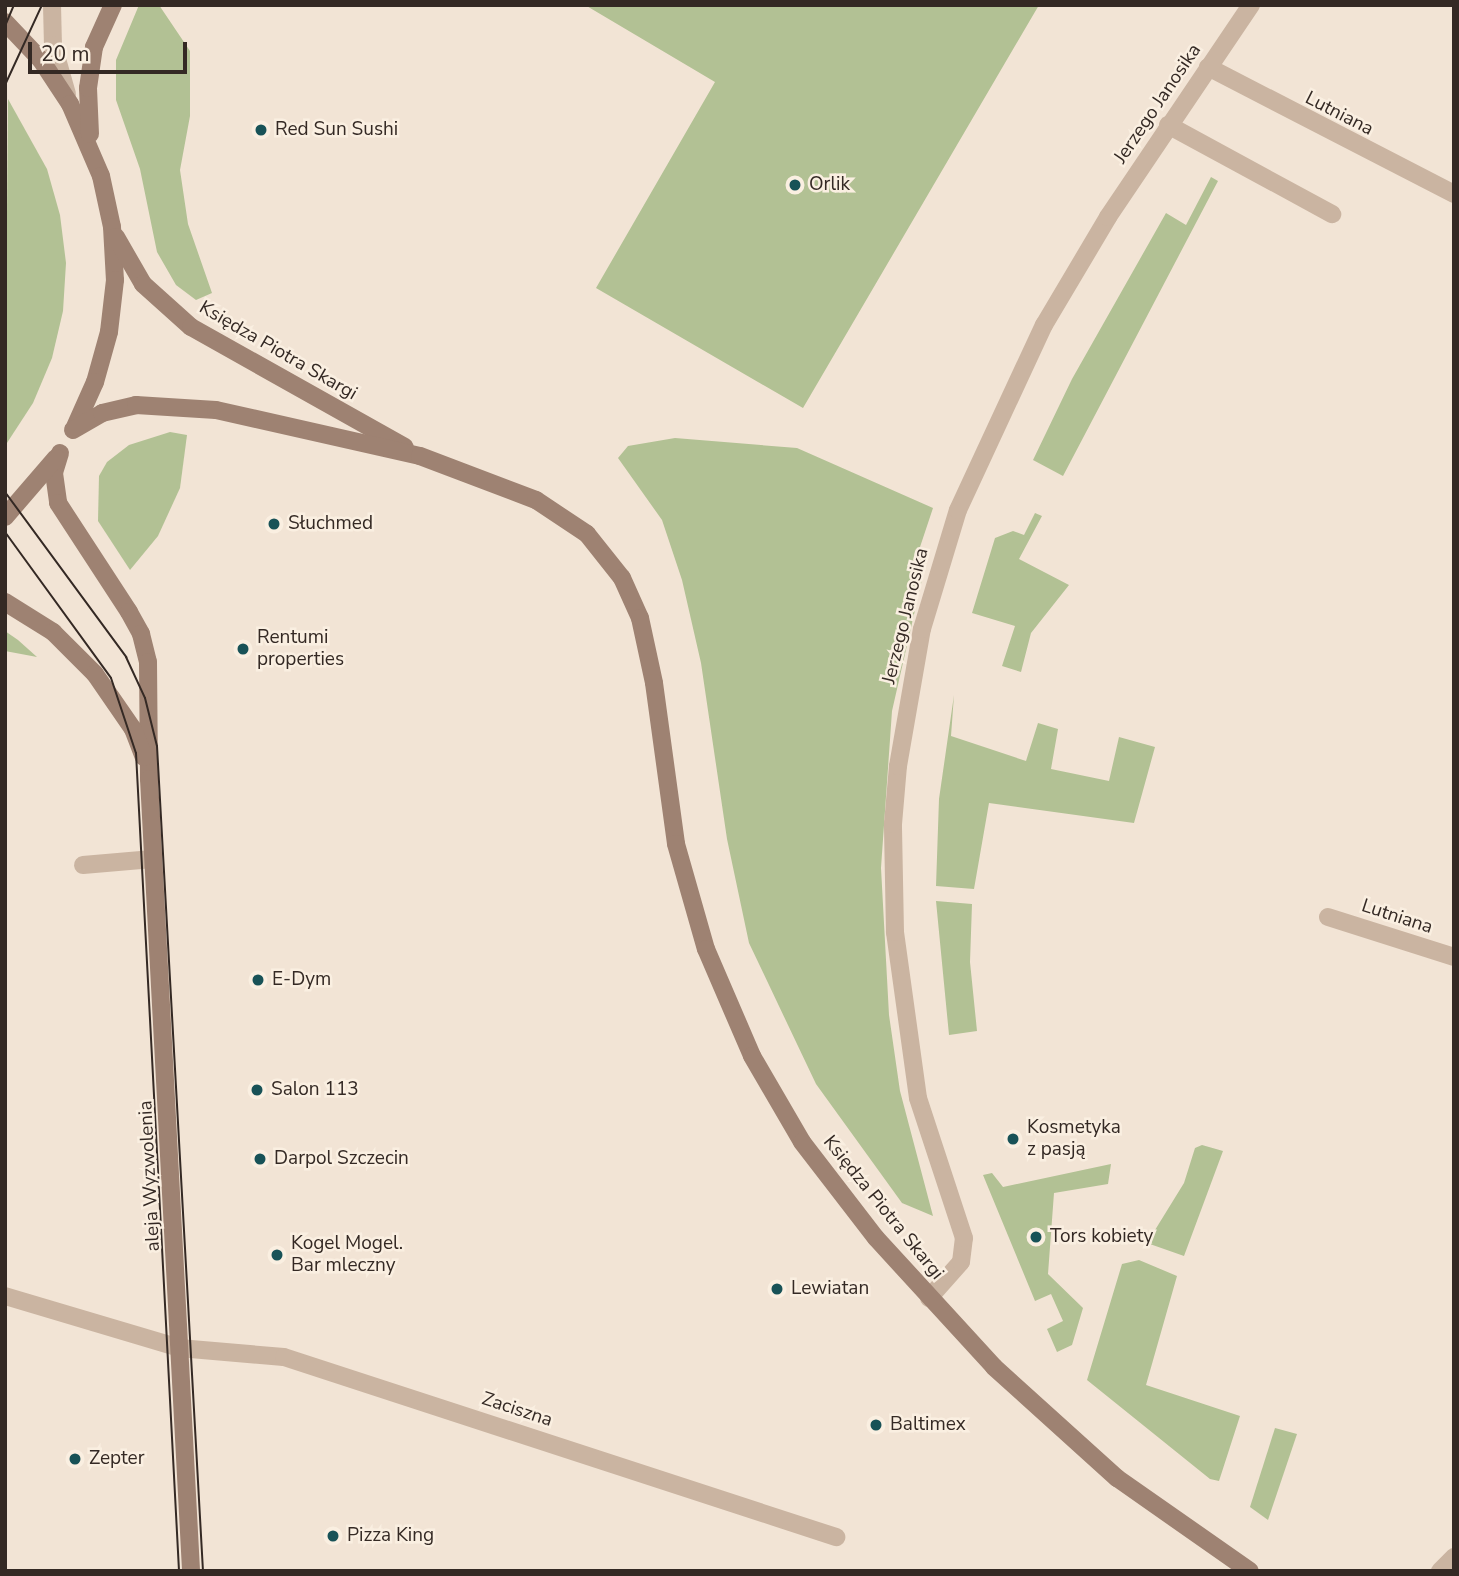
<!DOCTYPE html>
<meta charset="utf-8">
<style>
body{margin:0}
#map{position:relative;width:1459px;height:1576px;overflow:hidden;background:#f2e4d5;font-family:"Nunito Sans",sans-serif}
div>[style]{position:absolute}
.green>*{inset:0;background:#b2c194}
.lane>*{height:18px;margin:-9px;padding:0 9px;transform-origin:9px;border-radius:9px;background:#cab4a1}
.street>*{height:18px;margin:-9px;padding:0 9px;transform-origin:9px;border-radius:9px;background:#cab4a1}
.secondary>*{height:18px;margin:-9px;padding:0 9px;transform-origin:9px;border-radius:9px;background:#9e8272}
.tram>*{height:2px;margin:-1px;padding:0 1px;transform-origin:1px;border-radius:1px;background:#342924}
.dots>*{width:19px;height:19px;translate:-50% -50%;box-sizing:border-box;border:4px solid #faefe1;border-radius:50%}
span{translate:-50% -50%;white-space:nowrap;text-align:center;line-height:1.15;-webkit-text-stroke:5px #faefe1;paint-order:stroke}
.street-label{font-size:19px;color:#342924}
.poi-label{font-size:19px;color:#342924}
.left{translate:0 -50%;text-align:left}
.frame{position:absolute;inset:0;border:7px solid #342924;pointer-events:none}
.scale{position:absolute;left:28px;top:42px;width:159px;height:32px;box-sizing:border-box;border:4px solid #342924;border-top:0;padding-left:9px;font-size:21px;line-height:24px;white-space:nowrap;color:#342924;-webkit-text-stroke:5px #faefe1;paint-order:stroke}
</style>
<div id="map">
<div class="green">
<div style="clip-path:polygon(139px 5px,159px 5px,190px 51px,190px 116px,180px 170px,188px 224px,212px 293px,196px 300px,176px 285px,157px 252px,140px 169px,116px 100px,116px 60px)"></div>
<div style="clip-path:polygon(1039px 5px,803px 408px,596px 288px,715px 82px,585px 5px)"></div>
<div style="clip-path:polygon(8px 99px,47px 169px,60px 215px,66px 263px,63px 311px,52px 358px,33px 403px,5px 446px)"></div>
<div style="clip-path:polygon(1211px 177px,1218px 181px,1063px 476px,1033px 460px,1072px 379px,1166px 213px,1186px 225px)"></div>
<div style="clip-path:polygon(170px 432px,187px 435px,180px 488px,158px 536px,130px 570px,98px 521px,99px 476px,107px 462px,129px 445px)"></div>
<div style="clip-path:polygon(675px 438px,797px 448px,933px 508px,919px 550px,928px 553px,892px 711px,881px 868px,889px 1015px,900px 1091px,933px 1216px,902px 1203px,816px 1084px,749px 943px,727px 839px,701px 663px,682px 580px,662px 520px,618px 458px,628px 446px)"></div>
<div style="clip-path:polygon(1035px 513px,1042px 516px,1019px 559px,1069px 585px,1031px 633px,1021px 672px,1002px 666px,1015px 626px,972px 613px,995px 538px,1013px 531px,1024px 535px)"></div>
<div style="clip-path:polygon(5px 631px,18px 640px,37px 657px,5px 651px)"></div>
<div style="clip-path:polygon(954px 695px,951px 736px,1026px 761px,1038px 723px,1058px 729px,1051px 769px,1109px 781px,1119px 737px,1155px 747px,1134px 823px,989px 803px,974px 889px,936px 886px,939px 799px)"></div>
<div style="clip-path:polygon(936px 901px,972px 904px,970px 962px,977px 1031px,949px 1035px)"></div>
<div style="clip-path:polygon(1202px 1145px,1223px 1151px,1184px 1256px,1147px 1243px,1184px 1183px,1195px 1148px)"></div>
<div style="clip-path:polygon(1111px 1164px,1108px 1184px,1054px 1193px,1048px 1274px,1083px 1308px,1072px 1345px,1057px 1352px,1047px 1329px,1063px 1321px,1051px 1294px,1035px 1301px,983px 1175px,992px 1173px,1003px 1187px)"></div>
<div style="clip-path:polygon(1139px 1260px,1177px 1276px,1146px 1385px,1240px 1416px,1219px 1481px,1210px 1479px,1087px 1380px,1122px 1264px)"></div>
<div style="clip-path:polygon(1275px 1428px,1297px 1434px,1268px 1520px,1250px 1507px)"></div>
</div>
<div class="lane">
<div style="left:52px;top:5px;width:40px;rotate:88.6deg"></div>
<div style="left:53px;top:45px;width:51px;rotate:74.1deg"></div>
<div style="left:1168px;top:125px;width:187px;rotate:28.5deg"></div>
<div style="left:83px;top:865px;width:70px;rotate:-4.9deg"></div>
</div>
<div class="street">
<div style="left:1208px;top:67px;width:277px;rotate:27.3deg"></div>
<div style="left:1328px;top:917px;width:132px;rotate:17.6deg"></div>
<div style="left:5px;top:1296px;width:182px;rotate:16.6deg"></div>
<div style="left:179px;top:1348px;width:105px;rotate:4.9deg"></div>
<div style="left:284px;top:1357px;width:581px;rotate:18.06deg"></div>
<div style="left:929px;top:1298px;width:48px;rotate:-48.4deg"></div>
<div style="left:961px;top:1262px;width:24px;rotate:-83deg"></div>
<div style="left:964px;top:1238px;width:147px;rotate:-108.2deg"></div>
<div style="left:918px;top:1098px;width:168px;rotate:-97.9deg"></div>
<div style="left:895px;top:932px;width:108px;rotate:-91.1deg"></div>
<div style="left:893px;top:824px;width:58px;rotate:-85.1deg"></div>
<div style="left:898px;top:766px;width:139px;rotate:-80.1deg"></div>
<div style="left:922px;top:629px;width:124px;rotate:-73.2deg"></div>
<div style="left:958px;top:510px;width:204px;rotate:-65.1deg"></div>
<div style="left:1044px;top:325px;width:126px;rotate:-59.3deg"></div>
<div style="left:1108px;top:217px;width:256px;rotate:-56deg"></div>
<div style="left:1440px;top:1571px;width:20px;rotate:-45deg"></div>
</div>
<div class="secondary">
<div style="left:5px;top:22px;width:52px;rotate:46.5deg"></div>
<div style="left:41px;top:60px;width:53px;rotate:56.6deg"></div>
<div style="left:70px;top:104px;width:78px;rotate:66.7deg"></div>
<div style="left:101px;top:176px;width:52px;rotate:77.8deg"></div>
<div style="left:112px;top:227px;width:53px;rotate:86.8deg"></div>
<div style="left:115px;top:280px;width:52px;rotate:96.6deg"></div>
<div style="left:109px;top:332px;width:52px;rotate:105.6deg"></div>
<div style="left:95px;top:382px;width:51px;rotate:114.1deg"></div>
<div style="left:90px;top:134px;width:46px;rotate:-92.5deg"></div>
<div style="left:88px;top:88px;width:41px;rotate:-81.7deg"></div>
<div style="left:94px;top:47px;width:46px;rotate:-65.7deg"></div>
<div style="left:116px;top:237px;width:54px;rotate:60.1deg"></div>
<div style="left:143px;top:284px;width:64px;rotate:41.9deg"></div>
<div style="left:191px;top:327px;width:245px;rotate:29.3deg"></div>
<div style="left:73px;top:430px;width:34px;rotate:-30deg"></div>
<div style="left:102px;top:413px;width:35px;rotate:-13deg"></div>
<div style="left:136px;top:405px;width:80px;rotate:3.6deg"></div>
<div style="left:216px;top:410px;width:209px;rotate:12.7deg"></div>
<div style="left:420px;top:456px;width:124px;rotate:20.8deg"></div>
<div style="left:536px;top:500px;width:61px;rotate:33.7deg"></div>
<div style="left:587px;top:534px;width:56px;rotate:51.5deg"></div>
<div style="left:622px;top:578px;width:44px;rotate:65.8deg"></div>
<div style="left:640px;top:618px;width:66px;rotate:77.8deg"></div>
<div style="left:654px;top:683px;width:162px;rotate:82.2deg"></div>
<div style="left:676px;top:844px;width:109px;rotate:74.1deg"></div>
<div style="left:706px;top:949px;width:116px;rotate:66.7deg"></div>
<div style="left:752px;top:1056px;width:99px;rotate:59.8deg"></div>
<div style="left:802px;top:1142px;width:121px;rotate:52.4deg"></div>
<div style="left:876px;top:1238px;width:175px;rotate:47.5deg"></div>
<div style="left:994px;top:1367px;width:166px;rotate:42.1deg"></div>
<div style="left:1117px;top:1478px;width:162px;rotate:35deg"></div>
<div style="left:60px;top:453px;width:21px;rotate:107deg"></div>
<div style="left:54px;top:473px;width:30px;rotate:82deg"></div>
<div style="left:58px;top:503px;width:130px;rotate:56.9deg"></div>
<div style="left:129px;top:612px;width:25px;rotate:61deg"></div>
<div style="left:141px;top:634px;width:29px;rotate:76deg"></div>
<div style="left:148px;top:662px;width:117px;rotate:89.5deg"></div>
<div style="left:149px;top:779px;width:793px;rotate:86.96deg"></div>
<div style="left:5px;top:517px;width:78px;rotate:-49.2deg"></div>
<div style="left:5px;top:602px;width:57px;rotate:32deg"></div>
<div style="left:53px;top:632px;width:59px;rotate:45deg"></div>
<div style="left:95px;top:674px;width:67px;rotate:55.4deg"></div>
<div style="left:133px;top:729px;width:30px;rotate:69deg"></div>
</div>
<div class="tram">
<div style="left:5px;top:26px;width:23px;rotate:-67deg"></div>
<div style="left:5px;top:85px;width:88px;rotate:-65.2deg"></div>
<div style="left:5px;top:492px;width:205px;rotate:53.7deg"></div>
<div style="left:126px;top:657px;width:45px;rotate:65.1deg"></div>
<div style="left:145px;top:698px;width:49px;rotate:76deg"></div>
<div style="left:157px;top:746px;width:826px;rotate:86.81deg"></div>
<div style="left:5px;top:532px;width:180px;rotate:54deg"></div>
<div style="left:111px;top:678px;width:79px;rotate:71.6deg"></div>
<div style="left:136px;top:753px;width:819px;rotate:86.99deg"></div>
</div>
<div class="dots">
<div style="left:261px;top:130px;background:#185257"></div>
<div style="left:795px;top:185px;background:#185257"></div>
<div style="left:274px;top:524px;background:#185257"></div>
<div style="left:243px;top:649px;background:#185257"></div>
<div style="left:258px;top:980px;background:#185257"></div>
<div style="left:257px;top:1090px;background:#185257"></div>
<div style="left:1013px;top:1139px;background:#185257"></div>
<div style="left:260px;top:1159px;background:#185257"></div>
<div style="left:1036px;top:1237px;background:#185257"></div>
<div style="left:277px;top:1255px;background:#185257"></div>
<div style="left:777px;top:1289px;background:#185257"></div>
<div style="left:876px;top:1425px;background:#185257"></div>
<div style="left:75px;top:1459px;background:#185257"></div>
<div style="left:333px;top:1536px;background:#185257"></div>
</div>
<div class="street-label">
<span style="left:1158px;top:104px;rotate:-56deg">Jerzego Janosika</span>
<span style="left:1339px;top:114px;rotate:27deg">Lutniana</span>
<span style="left:278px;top:351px;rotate:30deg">Księdza Piotra Skargi</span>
<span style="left:906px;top:616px;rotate:-76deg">Jerzego Janosika</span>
<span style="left:1397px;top:917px;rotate:18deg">Lutniana</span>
<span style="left:150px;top:1176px;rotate:-93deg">aleja Wyzwolenia</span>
<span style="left:883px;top:1208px;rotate:51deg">Księdza Piotra Skargi</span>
<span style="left:517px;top:1410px;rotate:18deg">Zaciszna</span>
</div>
<div class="poi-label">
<span class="left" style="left:275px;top:130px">Red Sun Sushi</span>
<span class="left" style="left:809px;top:185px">Orlik</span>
<span class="left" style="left:288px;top:524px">Słuchmed</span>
<span class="left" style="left:257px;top:649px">Rentumi<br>properties</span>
<span class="left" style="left:272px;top:980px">E-Dym</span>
<span class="left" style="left:271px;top:1090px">Salon 113</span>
<span class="left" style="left:1027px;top:1139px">Kosmetyka<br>z pasją</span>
<span class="left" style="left:274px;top:1159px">Darpol Szczecin</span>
<span class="left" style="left:1050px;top:1237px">Tors kobiety</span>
<span class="left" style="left:291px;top:1255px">Kogel Mogel.<br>Bar mleczny</span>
<span class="left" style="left:791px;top:1289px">Lewiatan</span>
<span class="left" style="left:890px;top:1425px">Baltimex</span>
<span class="left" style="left:89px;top:1459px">Zepter</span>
<span class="left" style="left:347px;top:1536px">Pizza King</span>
</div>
<div class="frame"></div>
<div class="scale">20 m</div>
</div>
